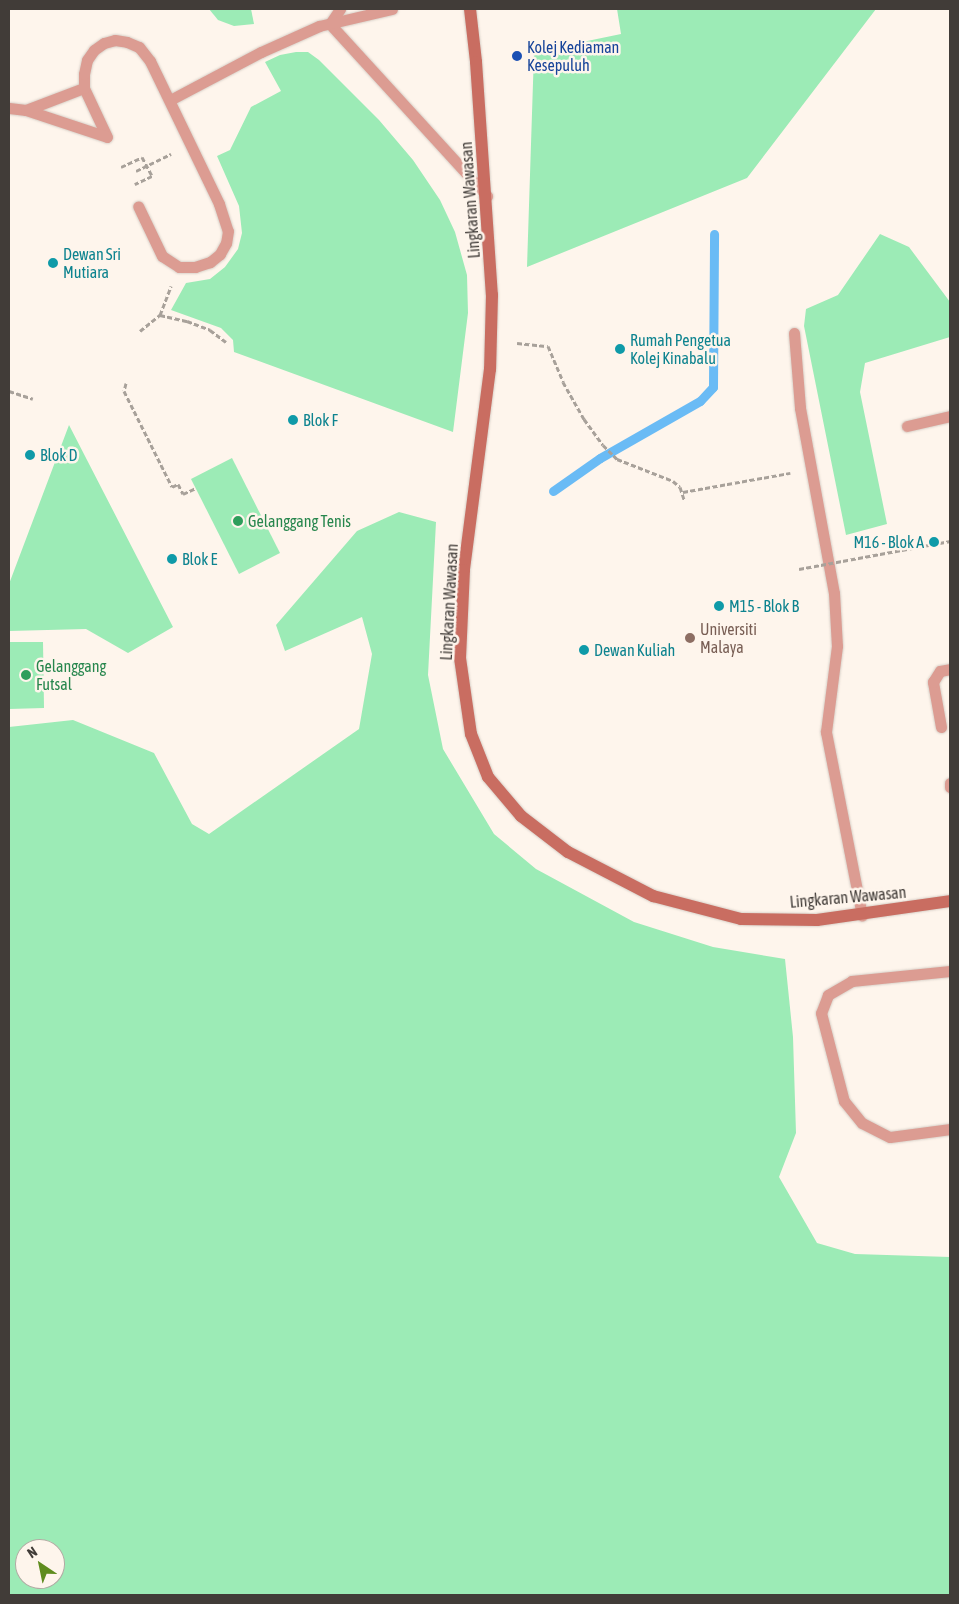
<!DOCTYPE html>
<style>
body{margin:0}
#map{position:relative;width:959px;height:1604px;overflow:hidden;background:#fef5ec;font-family:"Asap Condensed",sans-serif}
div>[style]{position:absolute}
.green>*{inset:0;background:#9cebb6}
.stream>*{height:9px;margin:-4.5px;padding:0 4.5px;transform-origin:4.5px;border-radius:4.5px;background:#6abbf5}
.path>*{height:3px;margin-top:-1.5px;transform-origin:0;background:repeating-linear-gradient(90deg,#a8a19a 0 5px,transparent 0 7.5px)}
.roads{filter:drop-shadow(0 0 1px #d8d0c8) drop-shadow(0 0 1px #d8d0c8)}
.lane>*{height:11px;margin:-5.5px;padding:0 5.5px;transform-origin:5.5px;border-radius:5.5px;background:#dc9c92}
.secondary>*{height:12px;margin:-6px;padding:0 6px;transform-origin:6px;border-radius:6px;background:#c96d61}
.path-bridge>*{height:3px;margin-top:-1.5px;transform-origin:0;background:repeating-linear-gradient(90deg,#a8a19a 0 5px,transparent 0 7.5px)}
.dots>*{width:14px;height:14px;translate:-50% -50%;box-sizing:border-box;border:2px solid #fef5ec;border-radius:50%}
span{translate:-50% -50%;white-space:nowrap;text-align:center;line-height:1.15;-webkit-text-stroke:5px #fef5ec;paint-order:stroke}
.transit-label{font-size:16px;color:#164399}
.left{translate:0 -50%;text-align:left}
.street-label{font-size:16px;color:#413c38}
.culture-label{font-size:16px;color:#0d838f}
.right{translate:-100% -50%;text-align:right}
.leisure-label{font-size:16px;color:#27864d}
.education-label{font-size:16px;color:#785e54}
.frame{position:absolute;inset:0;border:10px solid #413c38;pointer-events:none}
.north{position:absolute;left:15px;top:1539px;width:50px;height:50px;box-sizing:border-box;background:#fef5ec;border:1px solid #b2aba4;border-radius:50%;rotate:326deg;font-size:14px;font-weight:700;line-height:20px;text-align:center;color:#413c38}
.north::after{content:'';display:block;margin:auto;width:18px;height:22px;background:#5f8c1e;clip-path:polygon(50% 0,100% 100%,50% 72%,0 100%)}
</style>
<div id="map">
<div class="green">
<div style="clip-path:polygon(209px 9px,251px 9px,254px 24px,234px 26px,218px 20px)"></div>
<div style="clip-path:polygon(617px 9px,876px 9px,747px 178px,527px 267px,534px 52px,621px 34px)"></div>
<div style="clip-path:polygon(296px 52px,308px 52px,319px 60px,379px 120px,413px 160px,440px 200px,455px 232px,467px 275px,468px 313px,453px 432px,234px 352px,233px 340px,221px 328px,171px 310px,186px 283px,210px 279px,225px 267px,238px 249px,242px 233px,239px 206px,217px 156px,230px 150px,251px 107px,281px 91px,265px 62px,280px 55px)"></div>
<div style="clip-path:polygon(880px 234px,909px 247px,950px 302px,950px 337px,865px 363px,860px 392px,887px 524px,846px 535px,804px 326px,806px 309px,838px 295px)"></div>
<div style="clip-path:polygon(69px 425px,173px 627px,128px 653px,86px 629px,9px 631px,9px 584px)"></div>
<div style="clip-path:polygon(232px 458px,280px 553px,239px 574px,191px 479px)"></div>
<div style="clip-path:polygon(evenodd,399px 512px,436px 522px,428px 675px,443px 749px,494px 834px,536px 869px,634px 922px,713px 947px,785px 959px,793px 1037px,796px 1133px,779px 1177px,817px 1243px,855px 1254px,950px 1257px,950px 1595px,9px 1595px,9px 727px,73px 720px,154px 753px,192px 824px,209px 834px,359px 729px,372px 654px,362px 617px,285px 651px,276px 625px,357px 531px,399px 512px,25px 1549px,55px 1549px,55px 1579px,25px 1579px,25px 1549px)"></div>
<div style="clip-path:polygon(9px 642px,43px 642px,44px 708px,9px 709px)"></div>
</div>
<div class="stream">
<div style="left:553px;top:491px;width:57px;rotate:-35.1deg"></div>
<div style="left:600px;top:458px;width:115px;rotate:-29.7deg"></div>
<div style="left:700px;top:401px;width:19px;rotate:-47deg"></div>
<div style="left:713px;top:387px;width:153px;rotate:-89.6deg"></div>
</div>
<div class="path">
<div style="left:121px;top:167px;width:23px;rotate:-25deg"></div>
<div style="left:142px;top:157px;width:21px;rotate:62deg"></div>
<div style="left:152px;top:176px;width:19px;rotate:155deg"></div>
<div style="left:136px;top:171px;width:39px;rotate:-26deg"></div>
<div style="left:160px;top:315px;width:28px;rotate:13deg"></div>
<div style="left:187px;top:321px;width:25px;rotate:21deg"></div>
<div style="left:210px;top:330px;width:20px;rotate:37deg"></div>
<div style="left:140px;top:331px;width:26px;rotate:-39deg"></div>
<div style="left:160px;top:315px;width:31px;rotate:-69deg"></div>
<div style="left:517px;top:343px;width:31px;rotate:6deg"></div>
<div style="left:548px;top:346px;width:39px;rotate:67deg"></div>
<div style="left:563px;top:382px;width:43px;rotate:60.4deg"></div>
<div style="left:584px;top:419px;width:32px;rotate:54deg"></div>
<div style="left:603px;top:445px;width:20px;rotate:45deg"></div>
<div style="left:617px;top:459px;width:60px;rotate:21.4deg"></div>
<div style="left:673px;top:481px;width:9px;rotate:41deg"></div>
<div style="left:680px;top:487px;width:13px;rotate:72deg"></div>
<div style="left:126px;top:383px;width:8px;rotate:104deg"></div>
<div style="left:124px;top:391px;width:107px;rotate:63.4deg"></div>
<div style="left:172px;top:487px;width:7px;rotate:-27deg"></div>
<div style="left:178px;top:484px;width:11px;rotate:63deg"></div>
<div style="left:183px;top:494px;width:14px;rotate:-25deg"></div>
<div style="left:9px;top:391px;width:25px;rotate:18deg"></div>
<div style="left:683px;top:492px;width:109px;rotate:-10.1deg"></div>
</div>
<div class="roads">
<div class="lane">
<div style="left:340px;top:9px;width:18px;rotate:124deg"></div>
<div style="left:330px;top:24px;width:233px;rotate:47.6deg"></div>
<div style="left:84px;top:88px;width:54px;rotate:64.9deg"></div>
<div style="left:170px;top:100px;width:103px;rotate:-27.8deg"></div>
<div style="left:261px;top:52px;width:64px;rotate:-24.1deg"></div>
<div style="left:319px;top:26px;width:75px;rotate:-13.1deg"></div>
<div style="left:9px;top:108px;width:17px;rotate:7deg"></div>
<div style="left:26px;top:110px;width:85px;rotate:18.4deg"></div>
<div style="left:26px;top:110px;width:62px;rotate:-20.8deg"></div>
<div style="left:84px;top:88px;width:14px;rotate:-90deg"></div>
<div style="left:84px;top:74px;width:14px;rotate:-78deg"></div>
<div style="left:87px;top:60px;width:12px;rotate:-55deg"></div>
<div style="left:94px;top:50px;width:12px;rotate:-35deg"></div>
<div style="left:104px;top:43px;width:11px;rotate:-15deg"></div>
<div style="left:115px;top:40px;width:12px;rotate:9deg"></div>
<div style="left:127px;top:42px;width:13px;rotate:23deg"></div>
<div style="left:139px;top:47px;width:18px;rotate:52deg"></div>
<div style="left:150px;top:61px;width:159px;rotate:64.2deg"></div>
<div style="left:219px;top:204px;width:28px;rotate:72deg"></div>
<div style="left:228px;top:231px;width:12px;rotate:99deg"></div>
<div style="left:226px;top:243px;width:13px;rotate:119deg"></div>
<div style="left:220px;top:254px;width:13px;rotate:141deg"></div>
<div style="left:210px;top:262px;width:16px;rotate:162deg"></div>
<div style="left:195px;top:267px;width:16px;rotate:180deg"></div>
<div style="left:179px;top:267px;width:20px;rotate:-147deg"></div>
<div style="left:162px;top:256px;width:55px;rotate:-115.6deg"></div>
<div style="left:794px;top:333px;width:75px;rotate:85.4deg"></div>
<div style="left:800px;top:408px;width:188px;rotate:79.6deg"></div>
<div style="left:834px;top:593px;width:53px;rotate:86.8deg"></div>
<div style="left:837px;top:646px;width:87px;rotate:97.3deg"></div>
<div style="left:826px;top:732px;width:187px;rotate:78.9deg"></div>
<div style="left:907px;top:426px;width:44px;rotate:-13.1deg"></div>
<div style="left:941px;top:727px;width:46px;rotate:-100.1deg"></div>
<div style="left:933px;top:682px;width:13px;rotate:-58deg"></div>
<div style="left:940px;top:671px;width:10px;rotate:-11deg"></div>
<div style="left:950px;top:783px;width:4px;rotate:90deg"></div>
<div style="left:950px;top:971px;width:99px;rotate:174.2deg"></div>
<div style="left:852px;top:981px;width:28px;rotate:150deg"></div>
<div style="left:828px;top:995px;width:19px;rotate:111deg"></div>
<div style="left:821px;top:1013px;width:91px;rotate:75.4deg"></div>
<div style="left:844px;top:1101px;width:28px;rotate:51deg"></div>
<div style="left:862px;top:1123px;width:31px;rotate:27deg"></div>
<div style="left:890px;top:1137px;width:61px;rotate:-7.6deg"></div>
</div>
<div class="secondary">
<div style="left:470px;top:9px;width:53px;rotate:83.5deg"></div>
<div style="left:476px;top:62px;width:234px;rotate:86.1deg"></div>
<div style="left:492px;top:295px;width:74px;rotate:91.5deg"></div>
<div style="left:490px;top:369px;width:203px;rotate:97.4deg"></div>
<div style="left:464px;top:570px;width:88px;rotate:92.6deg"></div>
<div style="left:460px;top:658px;width:77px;rotate:81.8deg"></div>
<div style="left:471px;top:734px;width:46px;rotate:68.4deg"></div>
<div style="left:488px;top:777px;width:51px;rotate:49.8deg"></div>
<div style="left:521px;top:816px;width:59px;rotate:37.5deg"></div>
<div style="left:568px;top:852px;width:96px;rotate:27.4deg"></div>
<div style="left:653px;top:896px;width:91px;rotate:14.6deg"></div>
<div style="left:741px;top:919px;width:76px;rotate:0.8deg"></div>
<div style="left:817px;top:920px;width:134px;rotate:-8.1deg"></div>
</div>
</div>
<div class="path-bridge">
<div style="left:799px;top:569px;width:154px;rotate:-10.5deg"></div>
</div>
<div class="dots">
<div style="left:517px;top:56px;background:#1a4fb4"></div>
<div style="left:53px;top:263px;background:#0f9aa8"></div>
<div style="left:620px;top:349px;background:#0f9aa8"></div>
<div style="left:293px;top:420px;background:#0f9aa8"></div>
<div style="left:30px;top:455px;background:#0f9aa8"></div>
<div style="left:238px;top:521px;background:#2e9e5b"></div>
<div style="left:934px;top:542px;background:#0f9aa8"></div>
<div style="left:172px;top:559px;background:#0f9aa8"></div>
<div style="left:719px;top:606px;background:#0f9aa8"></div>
<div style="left:690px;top:638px;background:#8d6e63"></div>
<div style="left:584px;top:650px;background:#0f9aa8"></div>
<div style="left:26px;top:675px;background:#2e9e5b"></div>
</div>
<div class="transit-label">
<span class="left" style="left:527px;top:56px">Kolej Kediaman<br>Kesepuluh</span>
</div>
<div class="street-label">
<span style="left:470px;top:200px;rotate:-94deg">Lingkaran Wawasan</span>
<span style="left:449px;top:602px;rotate:-87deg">Lingkaran Wawasan</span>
<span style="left:848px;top:897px;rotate:-5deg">Lingkaran Wawasan</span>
</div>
<div class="culture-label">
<span class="left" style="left:63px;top:263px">Dewan Sri<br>Mutiara</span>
<span class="left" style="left:630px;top:349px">Rumah Pengetua<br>Kolej Kinabalu</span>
<span class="left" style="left:303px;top:420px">Blok F</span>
<span class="left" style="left:40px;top:455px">Blok D</span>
<span class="right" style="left:924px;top:542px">M16 - Blok A</span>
<span class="left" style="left:182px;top:559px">Blok E</span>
<span class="left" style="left:729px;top:606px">M15 - Blok B</span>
<span class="left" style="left:594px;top:650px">Dewan Kuliah</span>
</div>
<div class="leisure-label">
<span class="left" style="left:248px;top:521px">Gelanggang Tenis</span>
<span class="left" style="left:36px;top:675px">Gelanggang<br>Futsal</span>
</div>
<div class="education-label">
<span class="left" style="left:700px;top:638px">Universiti<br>Malaya</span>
</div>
<div class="frame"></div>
<div class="north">N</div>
</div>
